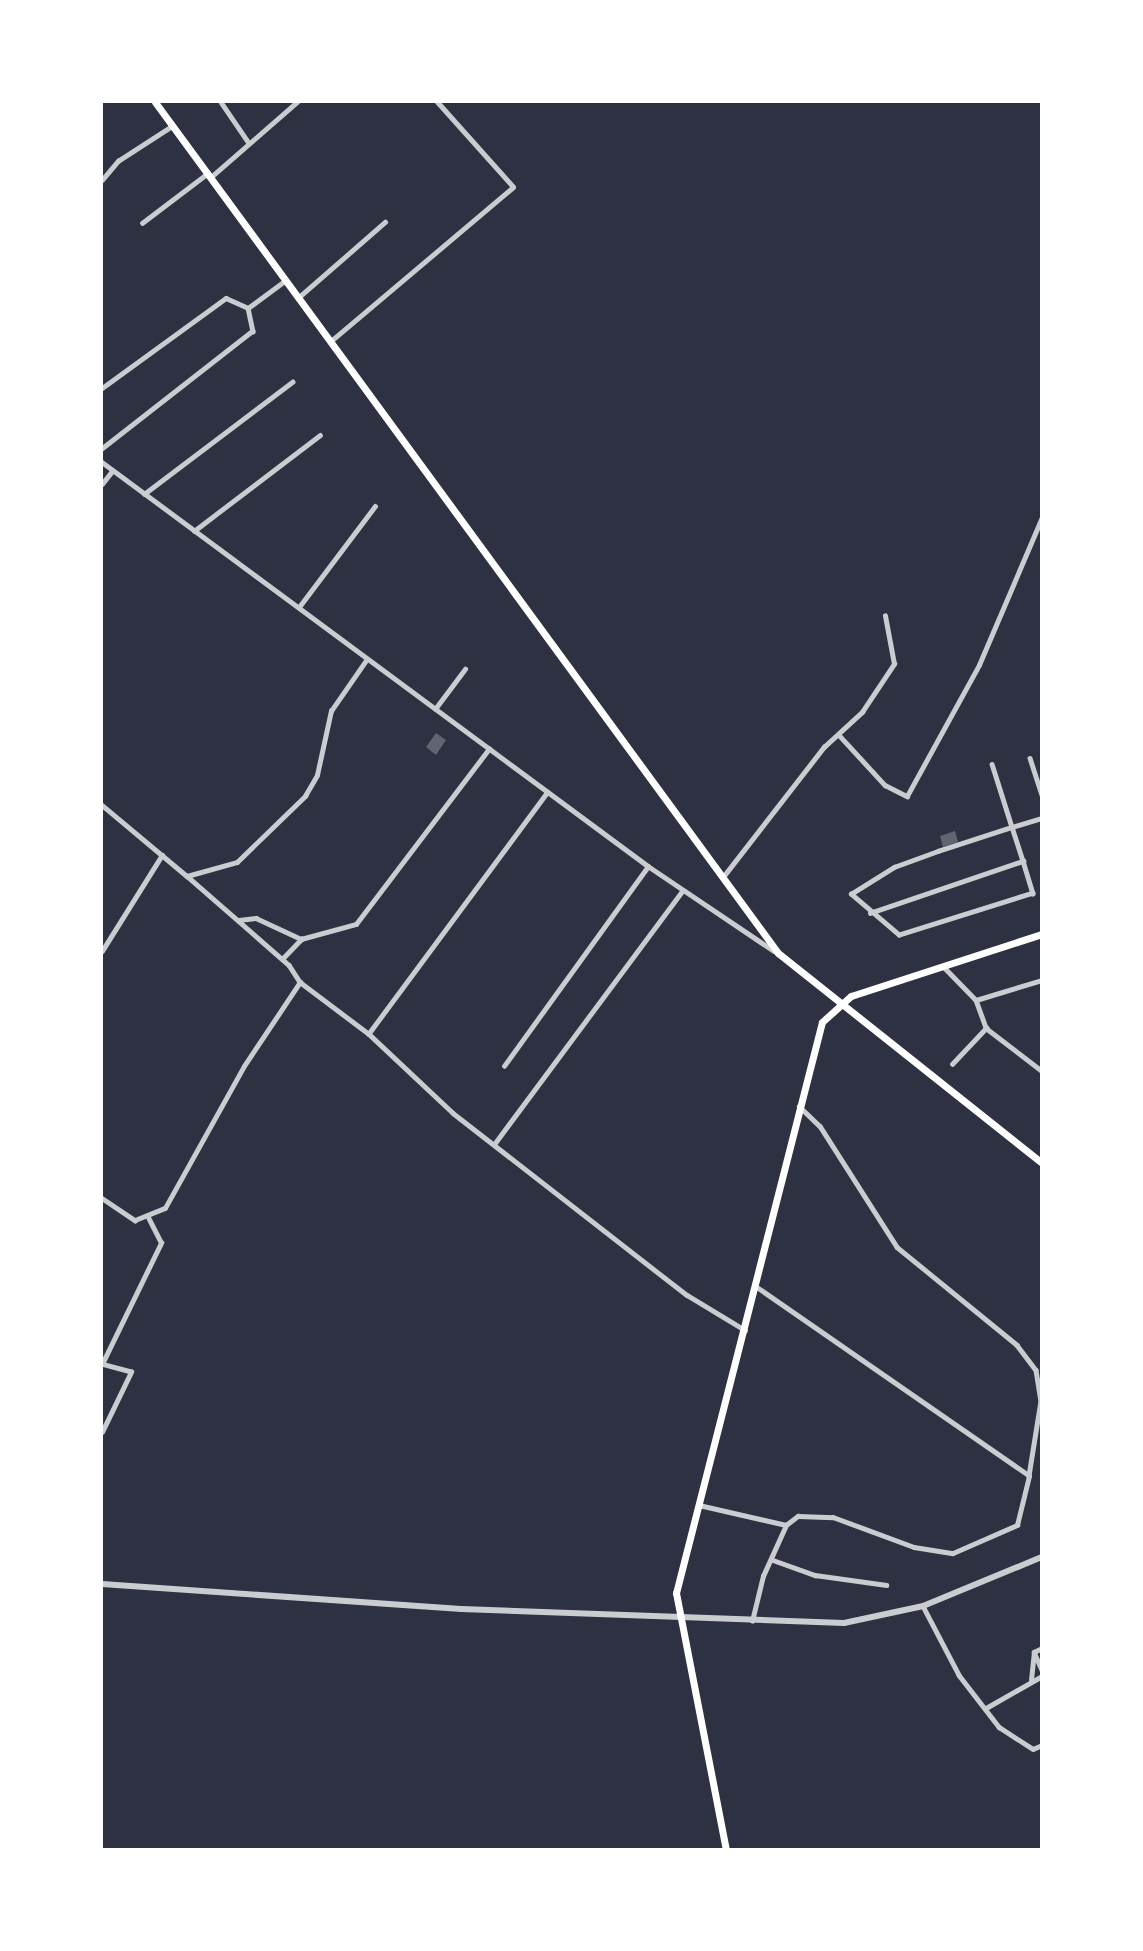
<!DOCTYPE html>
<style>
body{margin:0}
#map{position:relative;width:1143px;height:1951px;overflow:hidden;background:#2d3142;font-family:"Public Sans",sans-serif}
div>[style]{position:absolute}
.building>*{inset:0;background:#626471}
.minor>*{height:4.5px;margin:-2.25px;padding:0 2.25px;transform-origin:2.25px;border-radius:2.25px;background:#caccd0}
.tertiary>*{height:6px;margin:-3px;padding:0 3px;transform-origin:3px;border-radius:3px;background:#caccd0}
.secondary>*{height:7px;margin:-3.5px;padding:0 3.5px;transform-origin:3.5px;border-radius:3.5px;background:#fff}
.primary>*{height:7px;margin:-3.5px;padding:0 3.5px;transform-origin:3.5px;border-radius:3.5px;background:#fff}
span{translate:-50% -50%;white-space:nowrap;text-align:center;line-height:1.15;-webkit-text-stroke:7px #fff;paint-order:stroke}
.frame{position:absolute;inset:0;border:103px solid #fff;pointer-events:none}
</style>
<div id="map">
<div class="building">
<div style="clip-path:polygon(436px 733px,446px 740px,436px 755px,426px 747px)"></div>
<div style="clip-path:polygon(955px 831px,958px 842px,943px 847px,940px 836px)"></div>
</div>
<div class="minor">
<div style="left:221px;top:102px;width:50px;rotate:55.7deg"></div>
<div style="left:211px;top:177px;width:114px;rotate:-41.1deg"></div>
<div style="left:102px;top:180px;width:25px;rotate:-50deg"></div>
<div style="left:118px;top:161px;width:64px;rotate:-32.9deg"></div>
<div style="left:142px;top:223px;width:83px;rotate:-37.1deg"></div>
<div style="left:299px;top:297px;width:114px;rotate:-41.1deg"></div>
<div style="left:248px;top:308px;width:47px;rotate:-36.4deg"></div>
<div style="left:331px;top:341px;width:238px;rotate:-40.2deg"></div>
<div style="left:513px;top:187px;width:114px;rotate:-131.8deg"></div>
<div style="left:102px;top:388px;width:153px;rotate:-36deg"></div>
<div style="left:226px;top:298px;width:24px;rotate:24deg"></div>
<div style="left:248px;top:308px;width:24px;rotate:78deg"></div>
<div style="left:253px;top:331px;width:192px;rotate:142deg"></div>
<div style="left:102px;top:462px;width:679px;rotate:36.5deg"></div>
<div style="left:648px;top:866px;width:152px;rotate:34deg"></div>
<div style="left:102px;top:484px;width:16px;rotate:-52deg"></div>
<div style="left:144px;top:494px;width:186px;rotate:-37.1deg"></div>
<div style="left:194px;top:531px;width:158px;rotate:-37.3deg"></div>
<div style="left:299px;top:607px;width:126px;rotate:-53deg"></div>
<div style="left:435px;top:709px;width:50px;rotate:-53.1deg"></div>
<div style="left:839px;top:735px;width:68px;rotate:47.4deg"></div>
<div style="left:885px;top:785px;width:25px;rotate:27deg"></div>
<div style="left:907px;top:796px;width:149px;rotate:-61.2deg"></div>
<div style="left:979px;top:665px;width:161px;rotate:-66.9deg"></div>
<div style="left:1030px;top:758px;width:38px;rotate:72deg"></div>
<div style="left:992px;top:764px;width:66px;rotate:72.4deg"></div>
<div style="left:1012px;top:827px;width:36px;rotate:72deg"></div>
<div style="left:1023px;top:861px;width:34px;rotate:73deg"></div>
<div style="left:1033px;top:893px;width:140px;rotate:162.6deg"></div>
<div style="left:899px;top:935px;width:63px;rotate:-139.5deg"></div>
<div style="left:851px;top:894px;width:51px;rotate:-32.1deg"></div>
<div style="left:894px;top:867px;width:47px;rotate:-20deg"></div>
<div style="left:938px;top:851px;width:78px;rotate:-18deg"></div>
<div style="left:1012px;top:827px;width:31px;rotate:-17deg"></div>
<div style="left:548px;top:792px;width:301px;rotate:126.5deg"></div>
<div style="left:369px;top:1034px;width:115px;rotate:43.2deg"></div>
<div style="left:453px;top:1113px;width:296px;rotate:37.9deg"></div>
<div style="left:687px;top:1295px;width:68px;rotate:31.1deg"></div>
<div style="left:102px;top:805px;width:111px;rotate:39.9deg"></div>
<div style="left:187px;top:876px;width:52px;rotate:-15.6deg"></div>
<div style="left:237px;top:862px;width:95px;rotate:-44.1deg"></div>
<div style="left:305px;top:796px;width:24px;rotate:-60deg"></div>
<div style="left:317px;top:775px;width:66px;rotate:-77.7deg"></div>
<div style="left:331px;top:711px;width:63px;rotate:-55.3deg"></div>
<div style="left:187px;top:876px;width:135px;rotate:41.1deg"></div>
<div style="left:289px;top:965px;width:20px;rotate:57deg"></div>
<div style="left:300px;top:982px;width:86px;rotate:37deg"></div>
<div style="left:723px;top:877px;width:165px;rotate:-52.2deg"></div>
<div style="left:824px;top:747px;width:52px;rotate:-42.6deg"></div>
<div style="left:862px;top:712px;width:58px;rotate:-56.3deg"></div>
<div style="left:894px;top:664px;width:49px;rotate:-100.6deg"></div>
<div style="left:870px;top:913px;width:162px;rotate:-18.8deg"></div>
<div style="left:239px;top:920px;width:17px;rotate:-7deg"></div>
<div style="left:256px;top:918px;width:50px;rotate:25deg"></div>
<div style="left:102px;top:951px;width:113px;rotate:-58deg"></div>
<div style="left:282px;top:959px;width:28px;rotate:-46deg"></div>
<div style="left:301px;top:939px;width:57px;rotate:-15.3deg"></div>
<div style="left:356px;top:924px;width:220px;rotate:-52.8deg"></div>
<div style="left:943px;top:966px;width:47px;rotate:45.9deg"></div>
<div style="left:976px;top:1000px;width:69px;rotate:-16.9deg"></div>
<div style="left:976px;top:1000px;width:30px;rotate:70deg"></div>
<div style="left:986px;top:1028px;width:71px;rotate:37.5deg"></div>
<div style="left:952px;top:1064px;width:50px;rotate:-46.6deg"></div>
<div style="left:504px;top:1066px;width:246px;rotate:-54.2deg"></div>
<div style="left:799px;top:1106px;width:29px;rotate:44deg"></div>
<div style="left:820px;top:1126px;width:143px;rotate:57.5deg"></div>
<div style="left:897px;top:1247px;width:155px;rotate:39.2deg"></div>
<div style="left:1017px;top:1345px;width:31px;rotate:53deg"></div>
<div style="left:1036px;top:1370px;width:31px;rotate:81deg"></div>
<div style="left:1041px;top:1401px;width:76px;rotate:99.1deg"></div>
<div style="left:495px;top:1143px;width:314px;rotate:-53.4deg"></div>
<div style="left:102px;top:1198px;width:40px;rotate:34deg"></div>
<div style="left:135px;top:1220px;width:32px;rotate:-22deg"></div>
<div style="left:165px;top:1208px;width:162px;rotate:-60.9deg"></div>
<div style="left:244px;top:1066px;width:101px;rotate:-56.3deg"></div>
<div style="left:102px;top:1364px;width:135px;rotate:-64deg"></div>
<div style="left:161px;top:1243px;width:27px;rotate:-117deg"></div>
<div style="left:102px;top:1432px;width:67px;rotate:-64.2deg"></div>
<div style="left:131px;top:1372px;width:30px;rotate:-165deg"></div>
<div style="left:699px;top:1505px;width:89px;rotate:12.9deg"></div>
<div style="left:773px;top:1560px;width:45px;rotate:19.7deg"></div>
<div style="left:815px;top:1575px;width:72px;rotate:8deg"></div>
<div style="left:923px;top:1606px;width:78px;rotate:62.4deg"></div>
<div style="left:959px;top:1675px;width:66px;rotate:52.4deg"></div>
<div style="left:999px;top:1727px;width:40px;rotate:32.9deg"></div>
<div style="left:1033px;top:1749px;width:10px;rotate:-24deg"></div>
<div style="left:752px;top:1621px;width:46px;rotate:-76.3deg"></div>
<div style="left:763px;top:1576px;width:56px;rotate:-65.7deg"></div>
<div style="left:786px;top:1525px;width:15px;rotate:-37deg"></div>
<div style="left:798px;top:1516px;width:35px;rotate:2deg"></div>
<div style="left:833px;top:1517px;width:86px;rotate:20.3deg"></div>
<div style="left:914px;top:1547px;width:39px;rotate:9deg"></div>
<div style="left:953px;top:1553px;width:70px;rotate:-23.6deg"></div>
<div style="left:1017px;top:1525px;width:50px;rotate:-76.2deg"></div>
<div style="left:1029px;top:1476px;width:333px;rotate:-145.3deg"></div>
<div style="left:1034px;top:1652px;width:20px;rotate:66deg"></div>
<div style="left:1031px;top:1680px;width:28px;rotate:-84deg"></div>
<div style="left:1034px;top:1652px;width:9px;rotate:-27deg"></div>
<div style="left:986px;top:1708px;width:64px;rotate:-29.7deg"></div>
</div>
<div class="tertiary">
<div style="left:102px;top:1584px;width:360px;rotate:4deg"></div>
<div style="left:461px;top:1609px;width:383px;rotate:2.1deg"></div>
<div style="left:844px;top:1623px;width:81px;rotate:-12.1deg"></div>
<div style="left:923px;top:1606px;width:129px;rotate:-22.4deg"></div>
</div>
<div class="secondary">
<div style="left:155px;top:102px;width:1055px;rotate:53.79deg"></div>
<div style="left:778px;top:953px;width:337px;rotate:38.5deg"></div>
</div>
<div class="primary">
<div style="left:726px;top:1850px;width:262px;rotate:-101deg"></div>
<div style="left:676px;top:1593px;width:589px;rotate:-75.66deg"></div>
<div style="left:822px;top:1022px;width:39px;rotate:-42deg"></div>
<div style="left:851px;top:996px;width:201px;rotate:-18deg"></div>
</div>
<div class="frame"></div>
</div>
